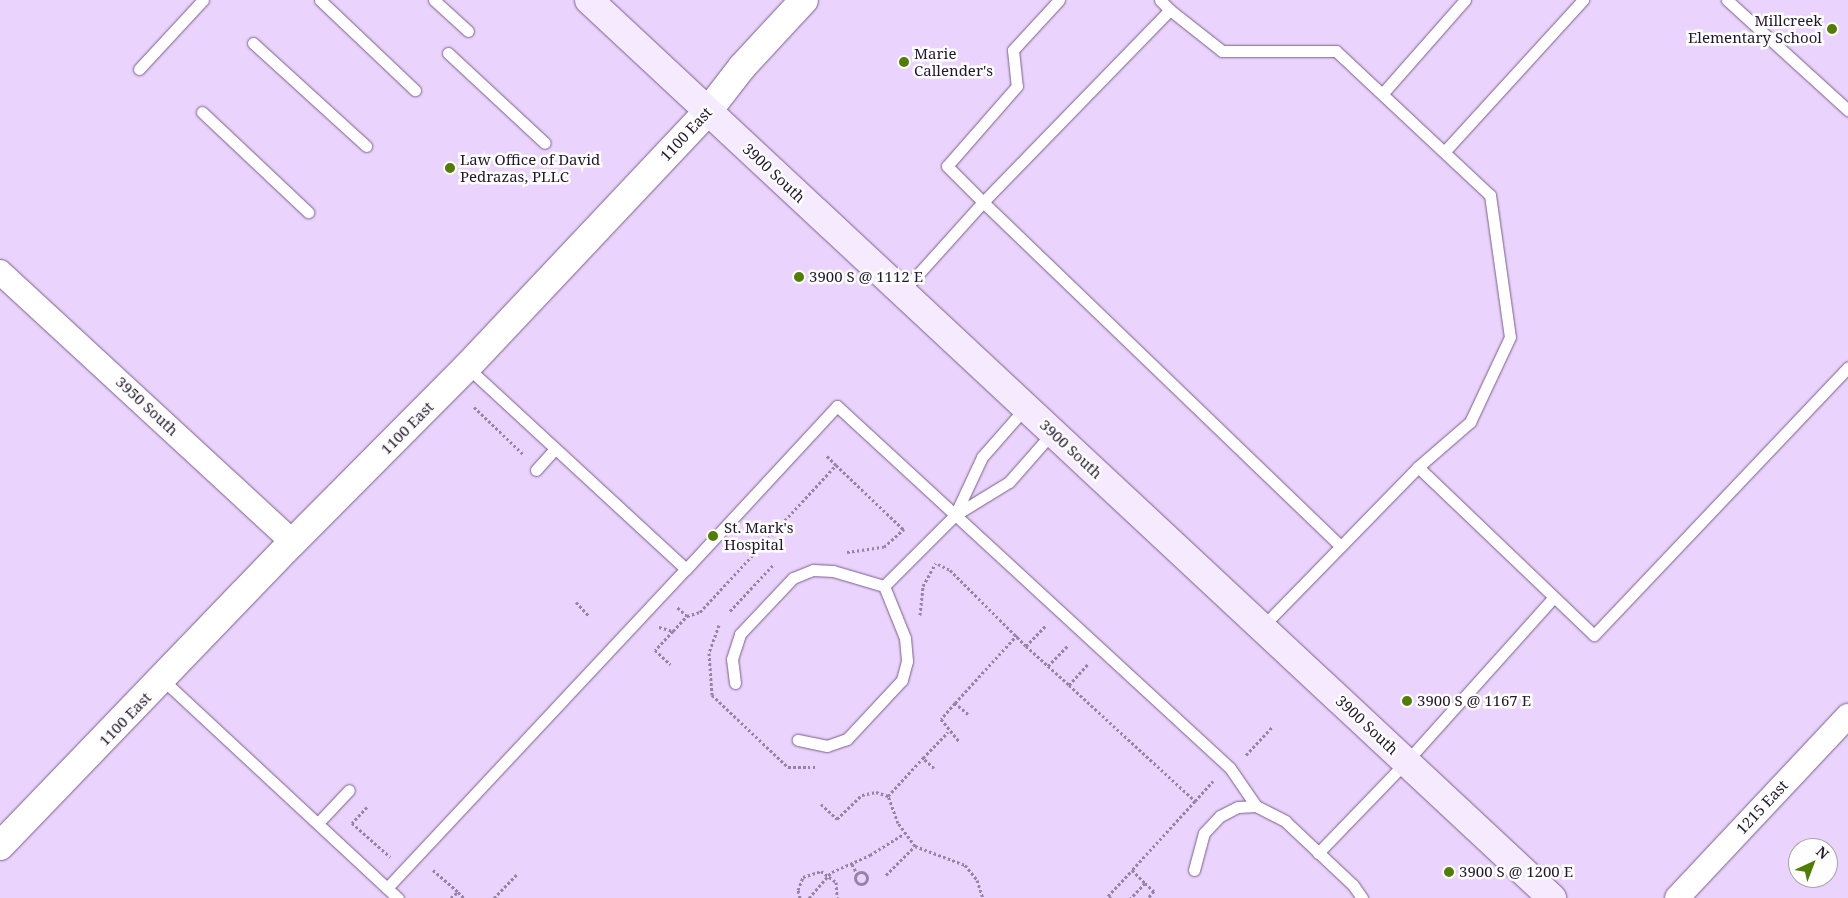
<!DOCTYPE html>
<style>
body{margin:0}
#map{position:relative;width:1848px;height:898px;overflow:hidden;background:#ead3fc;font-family:"Noto Serif",serif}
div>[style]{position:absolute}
.path>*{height:3px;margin-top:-1.5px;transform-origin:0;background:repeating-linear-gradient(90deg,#9684a4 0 2.5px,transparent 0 5px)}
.path>.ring{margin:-1.5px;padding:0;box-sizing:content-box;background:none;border:3px solid #9684a4;border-radius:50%}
.roads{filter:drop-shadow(0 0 1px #795f8c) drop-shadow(0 0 1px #795f8c)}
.service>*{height:11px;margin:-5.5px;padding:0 5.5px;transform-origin:5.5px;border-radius:5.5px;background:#fff}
.minor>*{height:24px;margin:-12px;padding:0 12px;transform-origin:12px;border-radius:12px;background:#fff}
.tertiary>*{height:28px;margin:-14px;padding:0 14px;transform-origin:14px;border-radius:14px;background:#fff}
.secondary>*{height:28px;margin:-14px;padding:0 14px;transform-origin:14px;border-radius:14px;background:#f5eafe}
.dots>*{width:14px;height:14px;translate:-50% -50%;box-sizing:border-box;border:2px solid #fefefe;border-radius:50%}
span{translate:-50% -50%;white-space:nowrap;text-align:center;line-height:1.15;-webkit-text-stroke:5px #fefefe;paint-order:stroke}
.poi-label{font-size:15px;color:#23182b}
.right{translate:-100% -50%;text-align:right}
.left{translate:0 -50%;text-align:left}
.street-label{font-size:15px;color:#23182b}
.north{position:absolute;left:1788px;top:838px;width:50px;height:50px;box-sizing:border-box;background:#fefefe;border:1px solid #a6a2aa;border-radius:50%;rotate:43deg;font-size:14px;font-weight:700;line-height:20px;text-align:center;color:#23182b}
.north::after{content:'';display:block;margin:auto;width:18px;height:22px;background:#507d04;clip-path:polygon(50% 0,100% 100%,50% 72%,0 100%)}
</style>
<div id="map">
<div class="path">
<div style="left:474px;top:407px;width:69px;rotate:43.8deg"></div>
<div style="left:836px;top:465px;width:94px;rotate:43.7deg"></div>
<div style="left:847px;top:552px;width:37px;rotate:-8deg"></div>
<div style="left:884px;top:547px;width:27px;rotate:-42deg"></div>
<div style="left:938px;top:564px;width:13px;rotate:27deg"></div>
<div style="left:950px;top:570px;width:107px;rotate:45deg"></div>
<div style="left:1026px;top:646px;width:29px;rotate:-46deg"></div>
<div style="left:576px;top:602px;width:18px;rotate:47deg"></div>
<div style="left:730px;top:611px;width:64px;rotate:-46.9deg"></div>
<div style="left:920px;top:615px;width:29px;rotate:-84deg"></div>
<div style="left:923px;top:586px;width:26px;rotate:-61deg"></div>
<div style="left:687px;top:616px;width:14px;rotate:-17deg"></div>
<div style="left:700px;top:612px;width:200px;rotate:-47.2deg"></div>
<div style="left:836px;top:465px;width:14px;rotate:-135deg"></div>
<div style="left:719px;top:625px;width:30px;rotate:110deg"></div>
<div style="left:709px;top:653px;width:42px;rotate:85.9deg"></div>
<div style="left:712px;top:695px;width:105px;rotate:43.5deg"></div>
<div style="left:788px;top:767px;width:29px"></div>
<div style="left:659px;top:627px;width:15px;rotate:16deg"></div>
<div style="left:673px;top:631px;width:26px;rotate:133deg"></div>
<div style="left:655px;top:650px;width:21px;rotate:43deg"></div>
<div style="left:673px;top:631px;width:21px;rotate:-47deg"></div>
<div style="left:687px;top:616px;width:13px;rotate:-138deg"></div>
<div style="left:1026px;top:646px;width:30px;rotate:42deg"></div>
<div style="left:1048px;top:666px;width:28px;rotate:-46deg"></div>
<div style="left:1048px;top:666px;width:28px;rotate:42deg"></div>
<div style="left:1069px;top:685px;width:28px;rotate:-48deg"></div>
<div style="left:1069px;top:685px;width:171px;rotate:42.6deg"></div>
<div style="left:1195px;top:801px;width:93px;rotate:132.4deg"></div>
<div style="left:1132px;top:870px;width:18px;rotate:45deg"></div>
<div style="left:1145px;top:883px;width:21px;rotate:133deg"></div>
<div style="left:955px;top:703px;width:21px;rotate:131deg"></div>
<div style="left:941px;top:719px;width:28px;rotate:51deg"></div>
<div style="left:968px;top:714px;width:17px;rotate:-140deg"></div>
<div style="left:955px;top:703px;width:92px;rotate:-47.6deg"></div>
<div style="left:1246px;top:755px;width:38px;rotate:-47deg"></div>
<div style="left:934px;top:768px;width:15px;rotate:-138deg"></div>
<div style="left:923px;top:758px;width:36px;rotate:-46deg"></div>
<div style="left:1195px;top:801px;width:27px;rotate:-48deg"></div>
<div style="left:821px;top:804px;width:22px;rotate:43deg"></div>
<div style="left:837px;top:819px;width:35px;rotate:-44deg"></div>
<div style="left:862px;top:795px;width:14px;rotate:-12deg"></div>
<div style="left:876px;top:792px;width:13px;rotate:18deg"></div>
<div style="left:888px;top:796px;width:52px;rotate:-47.4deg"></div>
<div style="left:367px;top:807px;width:22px;rotate:133deg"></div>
<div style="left:352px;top:823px;width:51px;rotate:41.8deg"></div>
<div style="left:915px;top:846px;width:53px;rotate:20.8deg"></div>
<div style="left:965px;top:865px;width:19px;rotate:51deg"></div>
<div style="left:977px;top:880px;width:19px;rotate:72deg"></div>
<div style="left:852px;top:864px;width:11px;rotate:63deg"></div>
<div style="left:433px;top:870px;width:33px;rotate:41deg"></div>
<div class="ring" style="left:855px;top:872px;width:9px;height:9px"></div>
<div style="left:886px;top:875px;width:41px;rotate:-45deg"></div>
<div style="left:915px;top:846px;width:29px;rotate:-126deg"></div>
<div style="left:898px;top:823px;width:29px;rotate:-110deg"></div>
<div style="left:1145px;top:883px;width:12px;rotate:42deg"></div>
<div style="left:1154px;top:891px;width:9px;rotate:131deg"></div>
<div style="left:451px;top:898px;width:9px;rotate:-41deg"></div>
<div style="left:458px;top:892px;width:8px;rotate:45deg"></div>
<div style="left:494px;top:898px;width:33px;rotate:-46deg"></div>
<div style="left:800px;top:898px;width:8px;rotate:-104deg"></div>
<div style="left:798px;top:890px;width:14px;rotate:-69deg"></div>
<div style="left:803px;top:877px;width:19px;rotate:-18deg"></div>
<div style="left:821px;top:871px;width:19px;rotate:36deg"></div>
<div style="left:836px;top:882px;width:16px;rotate:86deg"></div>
<div style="left:809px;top:898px;width:35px;rotate:-49deg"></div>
<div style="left:832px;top:872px;width:42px;rotate:-24.1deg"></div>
<div style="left:870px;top:855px;width:40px;rotate:-32deg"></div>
<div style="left:1111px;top:898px;width:4px;rotate:-146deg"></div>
<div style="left:1108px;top:896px;width:35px;rotate:-47deg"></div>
</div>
<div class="roads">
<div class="service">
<div style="left:320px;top:0;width:131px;rotate:43.5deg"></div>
<div style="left:434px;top:0;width:46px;rotate:42.4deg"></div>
<div style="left:1059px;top:0;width:68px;rotate:132.6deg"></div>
<div style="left:1013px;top:50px;width:36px;rotate:84deg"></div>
<div style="left:1017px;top:86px;width:106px;rotate:131.2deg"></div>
<div style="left:947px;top:166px;width:51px;rotate:45deg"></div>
<div style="left:983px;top:202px;width:268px;rotate:-45.8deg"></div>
<div style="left:1170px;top:10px;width:14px;rotate:-135deg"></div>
<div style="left:1727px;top:0;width:164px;rotate:42.3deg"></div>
<div style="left:1170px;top:10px;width:66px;rotate:38.3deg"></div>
<div style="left:1222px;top:51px;width:114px"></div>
<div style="left:1336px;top:51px;width:211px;rotate:43.1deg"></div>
<div style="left:1490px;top:195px;width:143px;rotate:82deg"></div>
<div style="left:1510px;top:337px;width:94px;rotate:115.2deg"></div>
<div style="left:1470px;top:422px;width:69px;rotate:139.1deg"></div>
<div style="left:253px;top:43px;width:153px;rotate:42.3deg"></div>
<div style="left:448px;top:53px;width:132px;rotate:42.9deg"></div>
<div style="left:139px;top:69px;width:94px;rotate:-47.2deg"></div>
<div style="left:1383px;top:93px;width:124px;rotate:-48.6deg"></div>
<div style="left:202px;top:112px;width:146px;rotate:43.3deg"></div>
<div style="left:1445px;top:151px;width:205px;rotate:-47.6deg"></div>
<div style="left:902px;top:292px;width:121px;rotate:-48deg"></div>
<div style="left:983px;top:202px;width:496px;rotate:43.9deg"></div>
<div style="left:467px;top:367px;width:298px;rotate:42.7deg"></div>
<div style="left:686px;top:569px;width:222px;rotate:-47.2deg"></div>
<div style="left:837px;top:406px;width:534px;rotate:42.65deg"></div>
<div style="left:1230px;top:768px;width:46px;rotate:55.6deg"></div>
<div style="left:536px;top:470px;width:28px;rotate:-48deg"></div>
<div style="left:955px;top:515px;width:64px;rotate:-65deg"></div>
<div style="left:982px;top:457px;width:67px;rotate:-48.7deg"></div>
<div style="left:884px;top:586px;width:100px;rotate:-45deg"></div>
<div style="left:955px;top:515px;width:63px;rotate:-31.4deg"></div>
<div style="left:1009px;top:482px;width:67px;rotate:-48.7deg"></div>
<div style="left:1262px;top:627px;width:223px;rotate:-45.7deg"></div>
<div style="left:1418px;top:467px;width:243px;rotate:43.7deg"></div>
<div style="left:1594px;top:635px;width:369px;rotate:-46.5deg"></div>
<div style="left:163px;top:680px;width:321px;rotate:42.9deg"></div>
<div style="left:735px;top:683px;width:24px;rotate:-97deg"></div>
<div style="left:732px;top:659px;width:26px;rotate:-72deg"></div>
<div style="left:740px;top:634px;width:77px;rotate:-46.6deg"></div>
<div style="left:793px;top:578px;width:22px;rotate:-22deg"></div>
<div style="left:813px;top:570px;width:20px;rotate:3deg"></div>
<div style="left:833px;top:571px;width:53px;rotate:16.4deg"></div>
<div style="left:884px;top:586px;width:56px;rotate:68deg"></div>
<div style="left:905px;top:638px;width:23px;rotate:85deg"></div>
<div style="left:907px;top:661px;width:20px;rotate:105deg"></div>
<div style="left:902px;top:680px;width:81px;rotate:133deg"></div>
<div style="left:847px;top:739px;width:21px;rotate:161deg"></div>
<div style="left:827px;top:746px;width:30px;rotate:-168deg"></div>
<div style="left:318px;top:823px;width:45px;rotate:-46.8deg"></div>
<div style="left:1318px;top:853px;width:127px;rotate:-46deg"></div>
<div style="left:1406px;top:762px;width:220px;rotate:-48.1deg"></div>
<div style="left:1194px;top:870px;width:38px;rotate:-75deg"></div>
<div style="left:1204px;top:833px;width:23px;rotate:-47deg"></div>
<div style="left:1220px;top:816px;width:20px;rotate:-27deg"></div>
<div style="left:1238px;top:807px;width:18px;rotate:-3deg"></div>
<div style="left:1256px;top:806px;width:33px;rotate:27deg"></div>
<div style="left:1285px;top:821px;width:93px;rotate:43.3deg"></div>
<div style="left:1353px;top:885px;width:16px;rotate:55deg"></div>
<div style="left:387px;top:888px;width:437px;rotate:-46.9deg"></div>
</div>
<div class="minor">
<div style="left:0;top:272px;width:398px;rotate:42.7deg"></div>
<div style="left:1677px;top:898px;width:250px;rotate:-46.8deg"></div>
</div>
<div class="tertiary">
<div style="left:0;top:846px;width:422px;rotate:-46.1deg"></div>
<div style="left:293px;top:542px;width:247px;rotate:-45.2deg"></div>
<div style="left:467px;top:367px;width:352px;rotate:-46.7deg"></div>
<div style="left:708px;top:111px;width:56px;rotate:-52.3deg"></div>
<div style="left:742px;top:67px;width:91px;rotate:-47.2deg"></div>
</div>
<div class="secondary">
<div style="left:589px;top:0;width:1317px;rotate:43deg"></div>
</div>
</div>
<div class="dots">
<div style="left:1832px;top:29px;background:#507d04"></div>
<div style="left:904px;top:62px;background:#507d04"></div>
<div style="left:450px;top:168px;background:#507d04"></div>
<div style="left:799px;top:277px;background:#507d04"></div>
<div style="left:713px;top:536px;background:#507d04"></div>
<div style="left:1407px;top:701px;background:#507d04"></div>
<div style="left:1449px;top:872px;background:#507d04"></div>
</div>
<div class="poi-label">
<span class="right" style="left:1822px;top:29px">Millcreek<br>Elementary School</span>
<span class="left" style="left:914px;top:62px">Marie<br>Callender's</span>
<span class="left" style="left:460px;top:168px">Law Office of David<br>Pedrazas, PLLC</span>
<span class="left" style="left:809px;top:277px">3900 S @ 1112 E</span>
<span class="left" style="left:724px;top:536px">St. Mark's<br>Hospital</span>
<span class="left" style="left:1417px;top:701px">3900 S @ 1167 E</span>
<span class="left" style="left:1459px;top:872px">3900 S @ 1200 E</span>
</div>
<div class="street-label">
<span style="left:686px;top:134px;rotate:-47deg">1100 East</span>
<span style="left:774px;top:173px;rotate:43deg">3900 South</span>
<span style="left:147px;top:406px;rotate:43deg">3950 South</span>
<span style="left:407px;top:428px;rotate:-45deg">1100 East</span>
<span style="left:1071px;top:449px;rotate:43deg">3900 South</span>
<span style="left:125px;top:719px;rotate:-46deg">1100 East</span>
<span style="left:1367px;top:725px;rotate:43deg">3900 South</span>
<span style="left:1762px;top:807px;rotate:-47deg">1215 East</span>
</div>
<div class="north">N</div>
</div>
